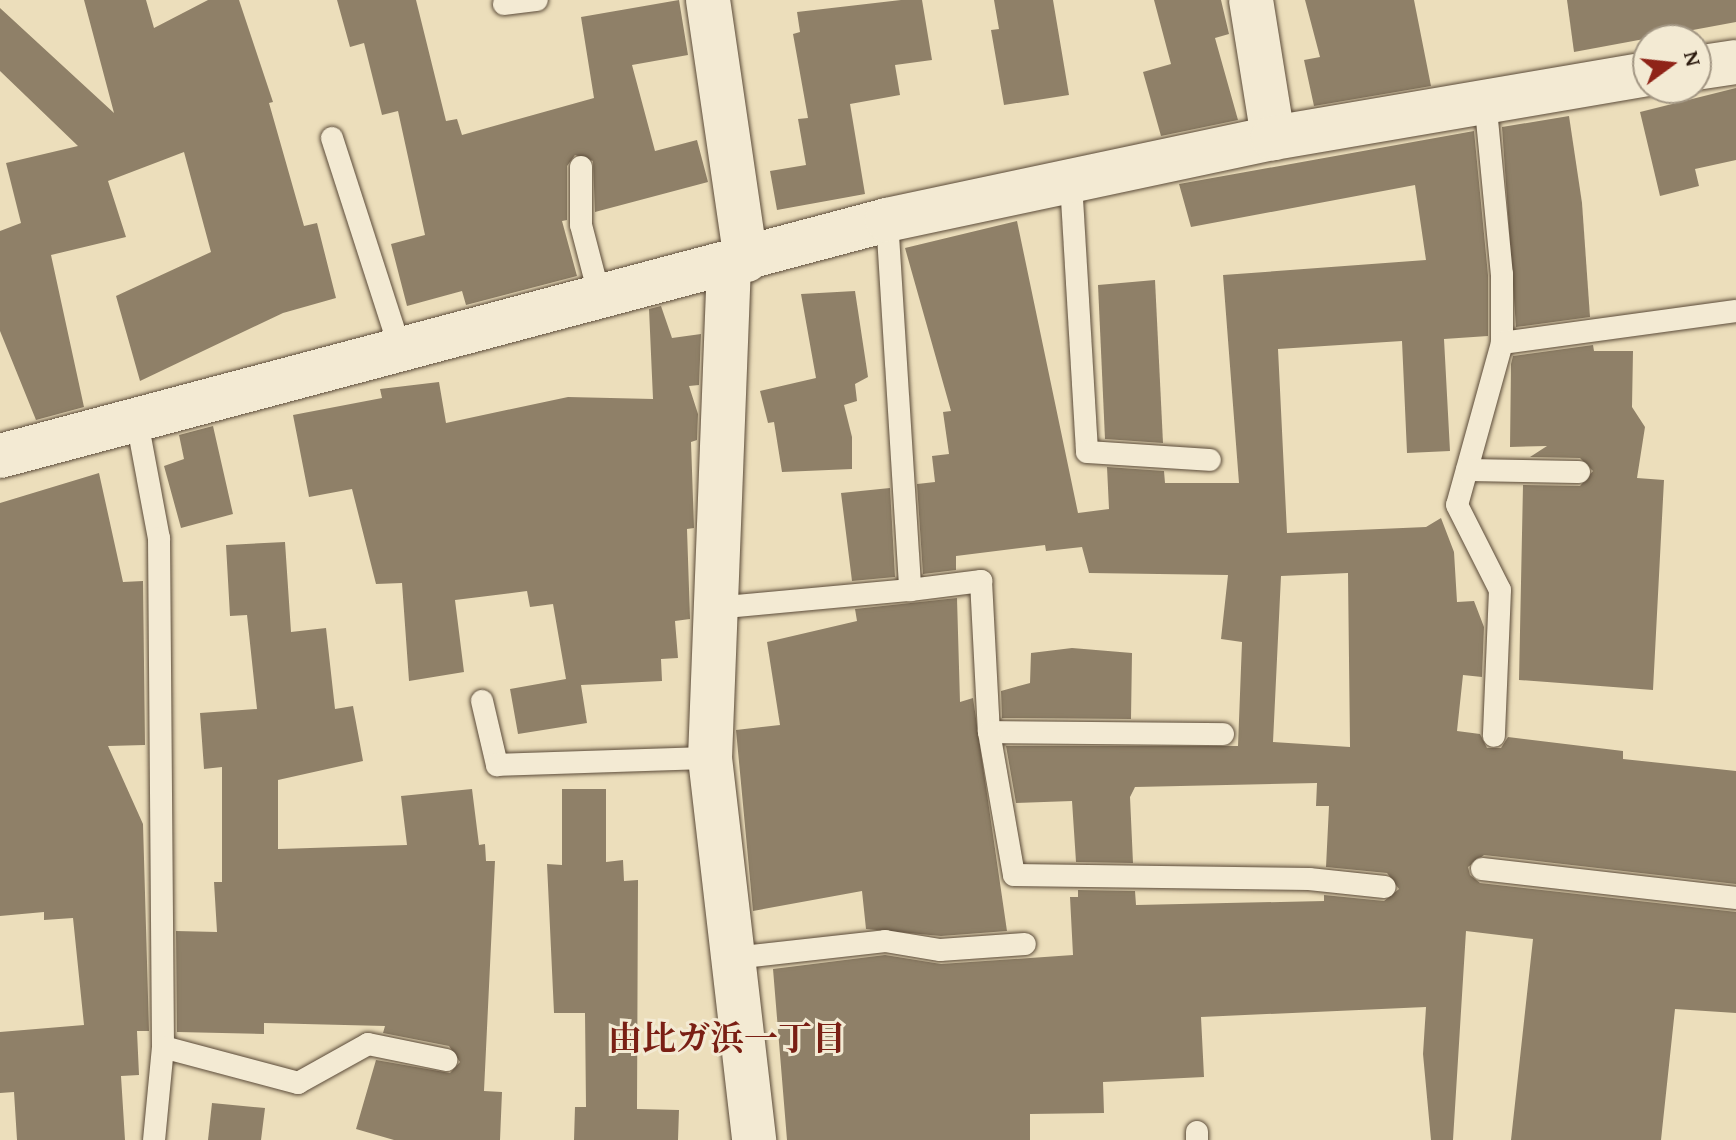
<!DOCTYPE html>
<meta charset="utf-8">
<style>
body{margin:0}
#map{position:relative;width:1736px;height:1140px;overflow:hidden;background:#ecdebb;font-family:"Gentium Book Plus","Noto Serif JP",serif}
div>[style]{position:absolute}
.building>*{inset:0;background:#8f8068}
.roads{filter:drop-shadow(0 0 2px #5b4b39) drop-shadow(0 0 2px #5b4b39)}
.lane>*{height:22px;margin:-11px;padding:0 11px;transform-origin:11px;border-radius:11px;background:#f3ead3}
.street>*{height:44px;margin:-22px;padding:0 22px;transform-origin:22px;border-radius:22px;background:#f3ead3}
span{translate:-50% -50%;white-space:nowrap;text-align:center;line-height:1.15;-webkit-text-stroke:6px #f3ead3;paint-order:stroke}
.neighbourhood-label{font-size:34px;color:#7a1f14;font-weight:700}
.north{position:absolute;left:1632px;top:24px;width:80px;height:80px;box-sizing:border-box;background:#f3ead3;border:2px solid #a39784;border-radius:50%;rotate:75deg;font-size:22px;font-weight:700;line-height:32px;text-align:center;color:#2b1a0e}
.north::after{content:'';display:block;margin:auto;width:28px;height:36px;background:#8f2418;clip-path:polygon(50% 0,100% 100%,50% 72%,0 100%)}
</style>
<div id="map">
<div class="building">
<div style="clip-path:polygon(84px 0,146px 0,154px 28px,208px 0,239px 0,273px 102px,269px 103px,304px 226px,317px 223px,336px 298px,283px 313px,140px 381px,116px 296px,211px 252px,184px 152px,108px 181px,126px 237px,51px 255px,84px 407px,36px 420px,0 331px,0 231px,21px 223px,6px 163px,78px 146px,0 71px,0 8px,114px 113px)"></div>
<div style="clip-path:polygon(337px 0,416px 0,446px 121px,457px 119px,462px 135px,594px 98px,581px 17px,679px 0,688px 55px,632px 65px,655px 151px,697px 140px,708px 182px,595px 212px,593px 161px,575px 155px,567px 166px,567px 220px,562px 221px,577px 276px,466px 305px,462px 291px,407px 306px,391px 244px,425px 235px,398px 111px,382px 115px,364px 43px,350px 47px)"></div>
<div style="clip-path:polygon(901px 0,922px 0,932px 60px,895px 65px,900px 95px,850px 104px,865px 194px,777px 210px,770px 171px,806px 165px,798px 119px,808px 118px,793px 34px,800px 32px,797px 12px)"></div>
<div style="clip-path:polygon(994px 0,1053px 0,1069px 95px,1004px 105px,991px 30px,999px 29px)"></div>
<div style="clip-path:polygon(1154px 0,1221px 0,1229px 34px,1215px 38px,1238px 120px,1161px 136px,1143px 72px,1171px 64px)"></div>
<div style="clip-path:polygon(1305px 0,1414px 0,1431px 86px,1314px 106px,1304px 60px,1320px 57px)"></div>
<div style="clip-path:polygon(1567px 0,1736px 0,1736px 22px,1574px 52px)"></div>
<div style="clip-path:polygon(1736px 88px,1736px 160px,1695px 169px,1699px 186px,1660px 196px,1640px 112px)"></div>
<div style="clip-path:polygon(1569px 116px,1582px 203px,1590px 317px,1516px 327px,1502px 127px)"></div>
<div style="clip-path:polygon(evenodd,1474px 131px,1488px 275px,1488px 336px,1444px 339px,1450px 451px,1407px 453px,1402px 341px,1278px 349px,1287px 533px,1426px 527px,1441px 518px,1454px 552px,1457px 602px,1474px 601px,1484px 627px,1482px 677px,1463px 675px,1457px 731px,1480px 734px,1487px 748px,1501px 748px,1508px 737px,1623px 751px,1623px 759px,1736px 771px,1736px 884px,1484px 855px,1468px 867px,1470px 875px,1480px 883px,1736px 912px,1736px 1013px,1675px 1009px,1661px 1140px,1511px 1140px,1533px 939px,1466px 931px,1453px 1140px,1431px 1140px,1423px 1054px,1426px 1007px,1201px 1017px,1204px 1077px,1103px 1082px,1104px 1113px,1030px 1114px,1030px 1140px,787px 1140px,773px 969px,885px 955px,941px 964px,1073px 955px,1070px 897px,1078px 897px,1078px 890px,1135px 891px,1136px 905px,1324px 901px,1324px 895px,1384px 901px,1399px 889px,1387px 873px,1326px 867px,1329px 806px,1316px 806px,1317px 783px,1135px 787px,1130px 797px,1133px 863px,1076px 862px,1072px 801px,1016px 803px,1006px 746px,1238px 746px,1242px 642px,1221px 639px,1228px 575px,1089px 573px,1082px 547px,1046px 551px,1045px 545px,956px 556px,956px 570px,923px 574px,917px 484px,935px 482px,932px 456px,949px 454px,943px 412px,951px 411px,905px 248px,1017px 221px,1078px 513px,1109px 509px,1107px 467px,1164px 471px,1165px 483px,1239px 483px,1223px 275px,1426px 260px,1415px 185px,1191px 227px,1179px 184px,1474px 131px,1348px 573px,1350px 747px,1273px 742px,1281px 576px,1348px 573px)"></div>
<div style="clip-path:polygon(1155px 280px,1163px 443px,1105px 439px,1098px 285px)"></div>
<div style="clip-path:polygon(855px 291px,868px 377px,855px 384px,857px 401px,844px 405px,852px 437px,852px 469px,782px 472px,774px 422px,768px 423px,760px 391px,816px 378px,801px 294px)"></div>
<div style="clip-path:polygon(661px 306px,672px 338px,701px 334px,699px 385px,689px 386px,698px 414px,697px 440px,691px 442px,694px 528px,687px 529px,690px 619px,675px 621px,678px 658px,661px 659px,662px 681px,581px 685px,587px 723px,518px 734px,510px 689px,566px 679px,553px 604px,530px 607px,527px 591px,455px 600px,464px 672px,409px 681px,402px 583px,376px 584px,352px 489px,309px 497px,293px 415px,382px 398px,380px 389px,439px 382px,446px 423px,568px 397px,653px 399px,649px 309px)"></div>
<div style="clip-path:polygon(1593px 345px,1594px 351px,1633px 351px,1632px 407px,1645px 427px,1637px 478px,1664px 480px,1653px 690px,1519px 680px,1523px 485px,1580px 486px,1593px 471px,1580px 458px,1530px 457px,1547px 446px,1510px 447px,1511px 364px,1513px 356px)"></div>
<div style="clip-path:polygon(213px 426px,233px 514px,181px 528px,164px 466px,184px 459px,179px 435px)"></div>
<div style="clip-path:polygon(99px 473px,123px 582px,143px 581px,145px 745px,108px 746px,143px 824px,149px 1031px,137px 1031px,139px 1075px,121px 1076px,125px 1140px,17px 1140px,14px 1092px,0 1093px,0 1032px,84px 1025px,73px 918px,44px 920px,44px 912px,0 916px,0 503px)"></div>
<div style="clip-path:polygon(890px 488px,895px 577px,852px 581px,841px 493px)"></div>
<div style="clip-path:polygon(285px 542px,291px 632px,326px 628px,335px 709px,353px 706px,363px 761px,278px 780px,278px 849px,407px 845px,401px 796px,472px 789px,479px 845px,485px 844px,486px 861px,495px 861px,484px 1091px,502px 1092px,500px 1140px,394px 1140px,356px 1129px,376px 1060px,450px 1073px,460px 1062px,449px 1046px,383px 1033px,385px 1026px,264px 1023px,264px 1034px,177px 1032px,176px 931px,217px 932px,214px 882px,222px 882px,222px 767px,204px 769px,200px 713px,257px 709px,247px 615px,230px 616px,226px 545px)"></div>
<div style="clip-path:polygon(957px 598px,960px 702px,973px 698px,1007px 931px,941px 936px,866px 929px,862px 891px,753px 911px,736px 730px,780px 725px,767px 642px,857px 621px,855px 609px)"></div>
<div style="clip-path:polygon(1072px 648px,1132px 653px,1131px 719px,1002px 718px,1001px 691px,1030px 683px,1031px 653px)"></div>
<div style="clip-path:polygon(562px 789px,606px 789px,606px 862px,623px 860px,624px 881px,638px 880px,637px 1109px,679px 1110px,678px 1140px,574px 1140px,575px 1107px,586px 1107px,585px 1013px,554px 1013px,547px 864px,562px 865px)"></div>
<div style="clip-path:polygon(212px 1103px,265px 1108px,261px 1140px,208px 1140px)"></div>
</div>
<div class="roads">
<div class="lane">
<div style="left:504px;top:4px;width:33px;rotate:-7deg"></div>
<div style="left:1485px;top:99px;width:176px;rotate:84.5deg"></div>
<div style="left:1502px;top:274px;width:69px;rotate:90deg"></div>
<div style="left:1502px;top:343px;width:168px;rotate:105.5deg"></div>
<div style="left:1457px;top:505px;width:95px;rotate:63.2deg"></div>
<div style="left:1500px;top:590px;width:146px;rotate:92.4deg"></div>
<div style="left:332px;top:138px;width:224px;rotate:72.1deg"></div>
<div style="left:581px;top:167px;width:58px;rotate:90deg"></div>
<div style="left:581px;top:225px;width:75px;rotate:75.4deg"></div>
<div style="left:1071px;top:182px;width:270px;rotate:86.6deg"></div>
<div style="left:1087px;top:452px;width:123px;rotate:3.7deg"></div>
<div style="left:887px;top:220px;width:371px;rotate:86.4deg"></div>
<div style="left:910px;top:590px;width:72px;rotate:-7.2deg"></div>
<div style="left:981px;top:581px;width:151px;rotate:87deg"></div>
<div style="left:989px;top:732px;width:234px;rotate:0.5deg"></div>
<div style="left:1502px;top:343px;width:236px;rotate:-7.8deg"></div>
<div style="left:137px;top:421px;width:119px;rotate:79.4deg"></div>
<div style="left:159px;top:538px;width:509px;rotate:89.55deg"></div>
<div style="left:163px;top:1047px;width:93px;rotate:95.5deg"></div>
<div style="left:1467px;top:470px;width:112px;rotate:1deg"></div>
<div style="left:715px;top:608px;width:196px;rotate:-5.3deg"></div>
<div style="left:482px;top:701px;width:66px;rotate:76.8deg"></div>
<div style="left:497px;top:765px;width:213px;rotate:-1.9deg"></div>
<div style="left:989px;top:732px;width:145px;rotate:80.1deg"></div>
<div style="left:1014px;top:875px;width:295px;rotate:0.8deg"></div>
<div style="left:1309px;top:879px;width:76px;rotate:6deg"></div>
<div style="left:1482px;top:869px;width:256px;rotate:6.5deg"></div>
<div style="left:734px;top:958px;width:152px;rotate:-6.4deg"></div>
<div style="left:885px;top:941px;width:56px;rotate:9.3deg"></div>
<div style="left:940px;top:950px;width:85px;rotate:-4deg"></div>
<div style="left:163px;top:1047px;width:140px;rotate:14.9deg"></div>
<div style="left:298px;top:1083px;width:80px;rotate:-29.1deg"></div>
<div style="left:368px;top:1044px;width:80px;rotate:11.6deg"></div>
<div style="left:1197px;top:1140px;width:8px;rotate:-90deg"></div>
</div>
<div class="street">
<div style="left:708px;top:0;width:263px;rotate:81.7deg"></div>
<div style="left:1251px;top:0;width:140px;rotate:80.9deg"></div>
<div style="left:1696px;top:68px;width:40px;rotate:-8.5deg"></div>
<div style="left:729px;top:264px;width:494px;rotate:92.2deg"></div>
<div style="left:710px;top:758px;width:385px;rotate:83.4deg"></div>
<div style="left:0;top:456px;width:918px;rotate:-14.9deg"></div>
<div style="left:887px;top:220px;width:395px;rotate:-12deg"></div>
<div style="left:1273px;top:138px;width:380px;rotate:-9.7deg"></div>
</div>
</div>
<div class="neighbourhood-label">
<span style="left:727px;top:1038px">由比ガ浜一丁目</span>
</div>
<div class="north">N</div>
</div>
